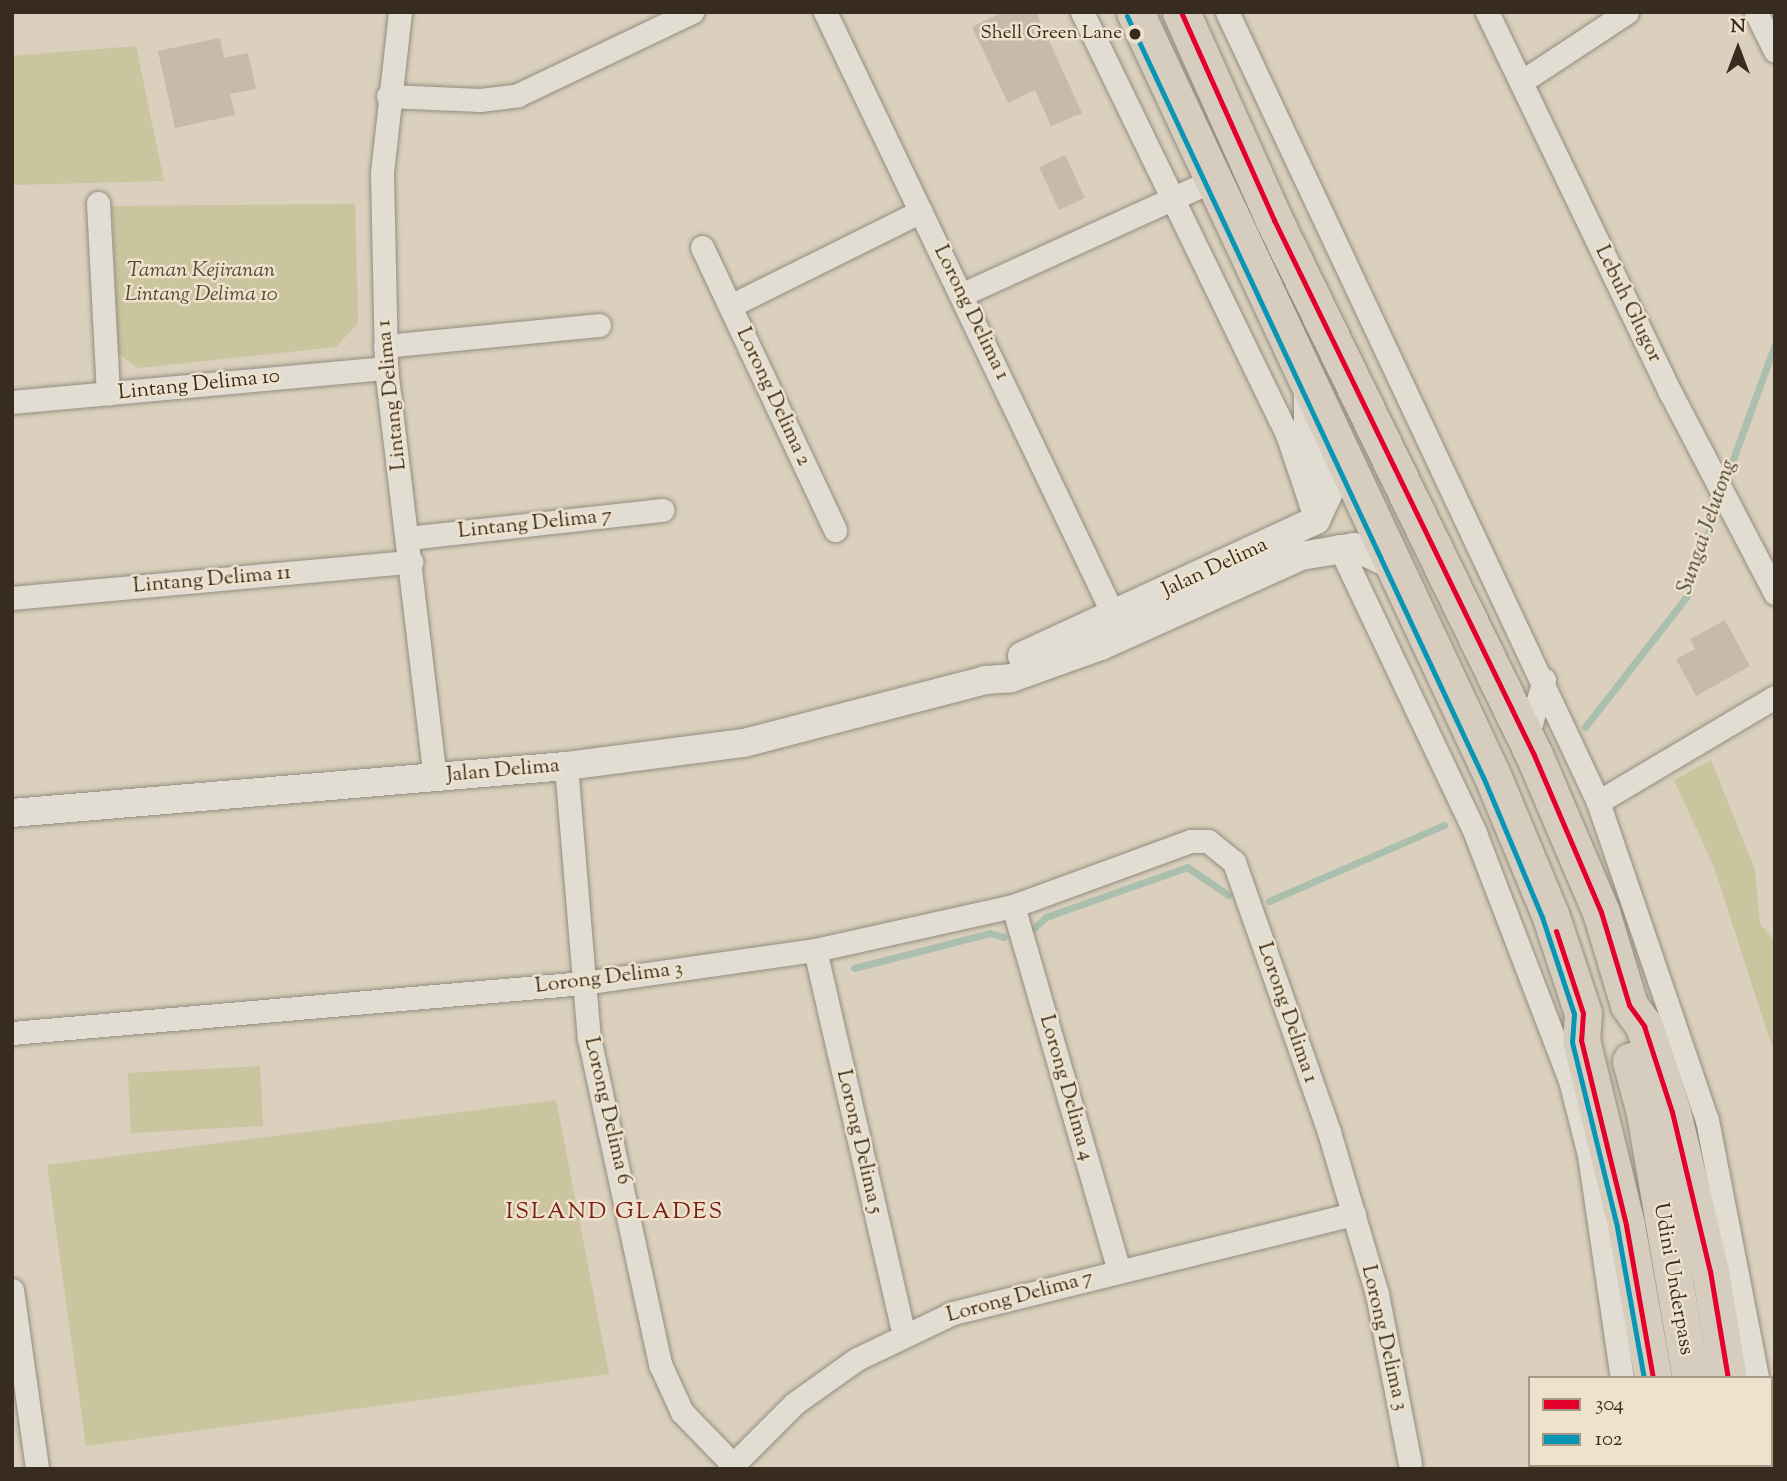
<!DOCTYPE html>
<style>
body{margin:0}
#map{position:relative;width:1787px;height:1481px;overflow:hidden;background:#dad0bd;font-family:"Sorts Mill Goudy",serif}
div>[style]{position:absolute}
.green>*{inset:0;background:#cac49f}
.stream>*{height:7px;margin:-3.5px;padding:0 3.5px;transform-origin:3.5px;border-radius:3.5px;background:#abbfae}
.building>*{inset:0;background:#c9b9ab}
.roads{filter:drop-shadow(0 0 2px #938c7f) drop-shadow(0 0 2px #938c7f)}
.minor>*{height:23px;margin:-11.5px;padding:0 11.5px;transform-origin:11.5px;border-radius:11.5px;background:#e2ddd3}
.tertiary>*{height:28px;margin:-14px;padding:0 14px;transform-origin:14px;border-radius:14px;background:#e2ddd3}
.trunk>*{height:37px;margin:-18.5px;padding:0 18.5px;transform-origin:18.5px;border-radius:18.5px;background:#d7cdbf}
.bus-1>*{height:5px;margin:-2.5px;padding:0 2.5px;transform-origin:2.5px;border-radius:2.5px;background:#e4002b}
.bus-2>*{height:5px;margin:-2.5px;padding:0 2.5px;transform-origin:2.5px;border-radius:2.5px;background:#0896b4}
.dots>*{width:19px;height:19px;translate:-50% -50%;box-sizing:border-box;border:4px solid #efe2cc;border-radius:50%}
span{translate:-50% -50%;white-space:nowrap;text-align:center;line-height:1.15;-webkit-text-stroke:5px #efe2cc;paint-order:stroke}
.bus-label{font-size:19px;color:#372c1f}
.right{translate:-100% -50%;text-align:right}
.park-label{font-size:21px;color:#524834;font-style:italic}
.street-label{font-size:21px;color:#372c1f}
.water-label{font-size:23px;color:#4a483a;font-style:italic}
.neighbourhood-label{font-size:23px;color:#7a1f14;letter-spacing:2px}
.frame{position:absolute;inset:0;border:14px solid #372c1f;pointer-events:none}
.legend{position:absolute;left:1528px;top:1376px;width:245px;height:91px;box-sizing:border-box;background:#efe2cc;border:2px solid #a59987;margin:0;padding:9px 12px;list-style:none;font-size:21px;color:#372c1f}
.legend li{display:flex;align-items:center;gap:14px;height:35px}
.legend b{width:35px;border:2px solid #a59987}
.north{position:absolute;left:1703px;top:14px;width:70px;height:70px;-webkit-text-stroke:5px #efe2cc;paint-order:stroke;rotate:0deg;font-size:19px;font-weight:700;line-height:28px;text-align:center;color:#372c1f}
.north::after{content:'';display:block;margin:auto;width:24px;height:32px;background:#372c1f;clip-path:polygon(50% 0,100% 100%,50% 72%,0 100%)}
</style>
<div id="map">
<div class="green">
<div style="clip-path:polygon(136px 46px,164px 181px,12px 185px,12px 56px)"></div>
<div style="clip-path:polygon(355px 204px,358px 323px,336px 347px,138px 368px,118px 353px,112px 206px)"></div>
<div style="clip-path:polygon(1711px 760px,1755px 870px,1760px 924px,1775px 941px,1775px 1056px,1714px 867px,1674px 780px)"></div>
<div style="clip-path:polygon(260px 1066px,263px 1126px,131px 1133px,128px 1073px)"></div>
<div style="clip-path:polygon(556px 1100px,609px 1374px,86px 1446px,47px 1165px)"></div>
</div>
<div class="stream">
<div style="left:1724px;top:484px;width:149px;rotate:-70deg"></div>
<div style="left:1585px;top:727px;width:166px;rotate:-52.1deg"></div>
<div style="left:1687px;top:596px;width:103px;rotate:-71.9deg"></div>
<div style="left:1269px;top:901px;width:191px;rotate:-23.5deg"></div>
<div style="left:1032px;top:930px;width:19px;rotate:-43deg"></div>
<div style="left:1046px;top:917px;width:150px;rotate:-19.5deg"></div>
<div style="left:1187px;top:867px;width:50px;rotate:34.3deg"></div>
<div style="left:854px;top:968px;width:140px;rotate:-14.4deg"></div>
<div style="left:990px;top:933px;width:14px;rotate:17deg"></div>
</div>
<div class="building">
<div style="clip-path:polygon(1003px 12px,1036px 12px,1082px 113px,1051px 126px,1035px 90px,1008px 103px,972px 27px)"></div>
<div style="clip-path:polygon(220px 38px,224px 58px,248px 53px,256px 89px,230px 94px,235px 115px,175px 128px,158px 51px)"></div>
<div style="clip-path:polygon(1065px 155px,1085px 198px,1059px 210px,1039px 167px)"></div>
<div style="clip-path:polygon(1725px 620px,1750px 666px,1696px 696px,1676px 659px,1695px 649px,1690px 639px)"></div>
</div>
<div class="roads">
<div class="minor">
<div style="left:400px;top:12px;width:162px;rotate:96.4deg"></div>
<div style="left:382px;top:173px;width:195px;rotate:88.8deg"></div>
<div style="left:386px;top:368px;width:412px;rotate:83.2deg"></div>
<div style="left:825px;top:12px;width:670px;rotate:64.43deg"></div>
<div style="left:1082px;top:12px;width:469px;rotate:64.1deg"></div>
<div style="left:1287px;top:434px;width:91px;rotate:71.4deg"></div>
<div style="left:1227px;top:12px;width:873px;rotate:64.84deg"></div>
<div style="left:1598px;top:802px;width:336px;rotate:71.1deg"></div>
<div style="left:1707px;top:1120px;width:263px;rotate:79deg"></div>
<div style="left:1487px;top:12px;width:422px;rotate:64.3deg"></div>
<div style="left:1670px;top:392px;width:227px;rotate:62.4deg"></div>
<div style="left:1756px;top:12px;width:43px;rotate:64deg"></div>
<div style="left:1521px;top:82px;width:127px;rotate:-33.4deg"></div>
<div style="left:388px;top:96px;width:92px;rotate:2.5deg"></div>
<div style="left:480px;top:100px;width:38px;rotate:-7deg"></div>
<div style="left:518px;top:95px;width:193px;rotate:-25.5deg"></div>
<div style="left:98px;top:203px;width:191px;rotate:87deg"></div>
<div style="left:702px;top:247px;width:313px;rotate:64.8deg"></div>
<div style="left:963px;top:294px;width:275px;rotate:-24.5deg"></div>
<div style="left:730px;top:306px;width:213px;rotate:-26.4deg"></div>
<div style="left:385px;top:346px;width:215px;rotate:-5.6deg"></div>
<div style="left:12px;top:402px;width:376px;rotate:-5.2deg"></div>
<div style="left:408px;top:538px;width:256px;rotate:-6.3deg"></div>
<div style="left:1339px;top:546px;width:318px;rotate:64.6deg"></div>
<div style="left:1475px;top:833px;width:265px;rotate:69deg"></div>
<div style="left:1570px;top:1080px;width:77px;rotate:75.8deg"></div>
<div style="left:1589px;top:1155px;width:225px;rotate:81.6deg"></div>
<div style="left:12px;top:598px;width:401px;rotate:-5.2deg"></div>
<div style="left:1526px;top:740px;width:63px;rotate:-73.3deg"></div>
<div style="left:566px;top:766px;width:273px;rotate:85.2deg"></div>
<div style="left:589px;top:1038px;width:334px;rotate:77.7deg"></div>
<div style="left:660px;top:1364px;width:53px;rotate:65.4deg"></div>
<div style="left:682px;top:1412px;width:79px;rotate:46deg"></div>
<div style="left:1598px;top:802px;width:206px;rotate:-30.7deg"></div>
<div style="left:1013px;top:906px;width:379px;rotate:73.8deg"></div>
<div style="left:815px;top:950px;width:394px;rotate:77deg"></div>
<div style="left:12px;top:1033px;width:573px;rotate:-5deg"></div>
<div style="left:583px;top:983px;width:234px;rotate:-8.1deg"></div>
<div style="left:815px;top:950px;width:203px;rotate:-12.5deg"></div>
<div style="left:1013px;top:906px;width:189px;rotate:-20.1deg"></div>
<div style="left:1191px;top:841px;width:17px"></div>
<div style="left:1208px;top:841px;width:33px;rotate:39deg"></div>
<div style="left:1234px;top:862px;width:286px;rotate:70.6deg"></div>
<div style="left:1329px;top:1132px;width:169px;rotate:73.5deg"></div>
<div style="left:1377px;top:1294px;width:173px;rotate:79deg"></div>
<div style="left:12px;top:1290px;width:181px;rotate:82deg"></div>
<div style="left:1771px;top:1456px;width:13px;rotate:77deg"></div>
<div style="left:1635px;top:1465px;width:4px;rotate:90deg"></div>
<div style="left:729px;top:1469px;width:93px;rotate:-45deg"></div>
<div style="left:795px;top:1403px;width:76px;rotate:-35.4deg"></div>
<div style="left:857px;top:1359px;width:106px;rotate:-25.6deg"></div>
<div style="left:953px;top:1313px;width:413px;rotate:-13.9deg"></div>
</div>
<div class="tertiary">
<div style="left:1022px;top:656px;width:324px;rotate:-24.8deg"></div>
<div style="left:1316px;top:520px;width:29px;rotate:-65deg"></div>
<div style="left:1328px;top:494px;width:72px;rotate:-106.2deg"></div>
<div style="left:1308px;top:425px;width:38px;rotate:-90deg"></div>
<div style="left:12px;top:813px;width:556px;rotate:-4.85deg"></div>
<div style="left:566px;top:766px;width:179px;rotate:-7.4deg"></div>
<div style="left:744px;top:743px;width:249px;rotate:-14.6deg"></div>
<div style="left:985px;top:680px;width:26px;rotate:-4deg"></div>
<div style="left:1011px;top:678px;width:96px;rotate:-19.6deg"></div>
<div style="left:1101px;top:646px;width:219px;rotate:-24.2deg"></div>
<div style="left:1301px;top:556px;width:54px;rotate:-9.6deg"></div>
<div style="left:1354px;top:547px;width:42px;rotate:25.3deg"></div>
</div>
<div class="trunk">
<div style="left:1135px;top:12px;width:842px;rotate:64.93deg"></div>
<div style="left:1492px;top:775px;width:151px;rotate:67.4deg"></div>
<div style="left:1550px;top:914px;width:104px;rotate:71.6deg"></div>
<div style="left:1583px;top:1013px;width:27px;rotate:94deg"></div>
<div style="left:1581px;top:1040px;width:190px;rotate:76.3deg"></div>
<div style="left:1626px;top:1225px;width:155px;rotate:80deg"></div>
<div style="left:1181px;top:12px;width:228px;rotate:65.9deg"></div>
<div style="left:1274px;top:220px;width:595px;rotate:64.08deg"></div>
<div style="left:1534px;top:755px;width:171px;rotate:66.9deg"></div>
<div style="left:1601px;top:912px;width:97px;rotate:73.2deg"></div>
<div style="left:1629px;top:1005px;width:26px;rotate:54deg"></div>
<div style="left:1644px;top:1026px;width:90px;rotate:72deg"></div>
<div style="left:1672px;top:1112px;width:163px;rotate:76.6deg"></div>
<div style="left:1710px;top:1271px;width:109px;rotate:80.5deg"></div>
<div style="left:1631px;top:1061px;width:54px;rotate:74.9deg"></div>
<div style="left:1645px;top:1113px;width:269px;rotate:80.2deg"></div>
<div style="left:1672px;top:1465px;width:4px;rotate:76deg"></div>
<div style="left:1707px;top:1465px;width:4px;rotate:90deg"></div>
<div style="left:1745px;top:1465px;width:4px;rotate:76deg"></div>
</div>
</div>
<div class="bus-1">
<div style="left:1181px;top:12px;width:228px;rotate:65.9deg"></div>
<div style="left:1274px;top:220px;width:595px;rotate:64.08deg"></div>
<div style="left:1534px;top:755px;width:171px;rotate:66.9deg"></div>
<div style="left:1601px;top:912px;width:97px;rotate:73.2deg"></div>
<div style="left:1629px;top:1005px;width:26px;rotate:54deg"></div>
<div style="left:1644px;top:1026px;width:90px;rotate:72deg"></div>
<div style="left:1672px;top:1112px;width:163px;rotate:76.6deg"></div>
<div style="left:1710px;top:1271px;width:109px;rotate:80.5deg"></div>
<div style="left:1556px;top:931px;width:86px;rotate:71.8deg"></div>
<div style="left:1583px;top:1013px;width:27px;rotate:94deg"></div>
<div style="left:1581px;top:1040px;width:190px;rotate:76.3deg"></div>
<div style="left:1626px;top:1225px;width:155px;rotate:80deg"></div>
</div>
<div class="bus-2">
<div style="left:1127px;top:16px;width:842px;rotate:64.93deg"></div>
<div style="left:1484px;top:779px;width:150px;rotate:67.2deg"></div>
<div style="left:1542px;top:917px;width:102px;rotate:71.7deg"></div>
<div style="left:1574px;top:1014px;width:28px;rotate:94deg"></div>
<div style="left:1572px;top:1042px;width:190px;rotate:76.3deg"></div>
<div style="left:1617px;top:1227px;width:153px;rotate:79.9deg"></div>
</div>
<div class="dots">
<div style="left:1135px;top:34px;background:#372c1f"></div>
</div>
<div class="bus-label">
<span class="right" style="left:1122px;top:34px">Shell Green Lane</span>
</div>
<div class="park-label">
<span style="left:201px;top:283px">Taman Kejiranan<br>Lintang Delima 10</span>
</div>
<div class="street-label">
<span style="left:1628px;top:304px;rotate:64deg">Lebuh Glugor</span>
<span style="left:971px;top:313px;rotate:64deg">Lorong Delima 1</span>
<span style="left:199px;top:385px;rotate:-6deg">Lintang Delima 10</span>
<span style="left:392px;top:395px;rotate:-96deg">Lintang Delima 1</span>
<span style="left:773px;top:397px;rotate:65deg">Lorong Delima 2</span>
<span style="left:535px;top:524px;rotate:-6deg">Lintang Delima 7</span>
<span style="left:1215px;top:568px;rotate:-25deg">Jalan Delima</span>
<span style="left:212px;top:580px;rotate:-5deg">Lintang Delima 11</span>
<span style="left:503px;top:771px;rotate:-5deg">Jalan Delima</span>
<span style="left:609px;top:978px;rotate:-7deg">Lorong Delima 3</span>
<span style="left:1287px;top:1013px;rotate:71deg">Lorong Delima 1</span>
<span style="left:1066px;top:1088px;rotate:74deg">Lorong Delima 4</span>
<span style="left:607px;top:1111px;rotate:77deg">Lorong Delima 6</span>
<span style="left:859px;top:1142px;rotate:77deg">Lorong Delima 5</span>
<span style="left:1673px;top:1279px;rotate:80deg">Udini Underpass</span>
<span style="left:1020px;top:1297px;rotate:-15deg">Lorong Delima 7</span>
<span style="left:1384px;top:1338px;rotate:77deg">Lorong Delima 3</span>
</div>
<div class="water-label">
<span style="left:1708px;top:527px;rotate:-71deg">Sungai Jelutong</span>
</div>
<div class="neighbourhood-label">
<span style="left:615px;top:1213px">ISLAND GLADES</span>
</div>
<div class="frame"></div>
<ul class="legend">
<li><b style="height:9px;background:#e4002b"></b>304</li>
<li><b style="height:9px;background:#0896b4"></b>102</li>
</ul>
<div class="north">N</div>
</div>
